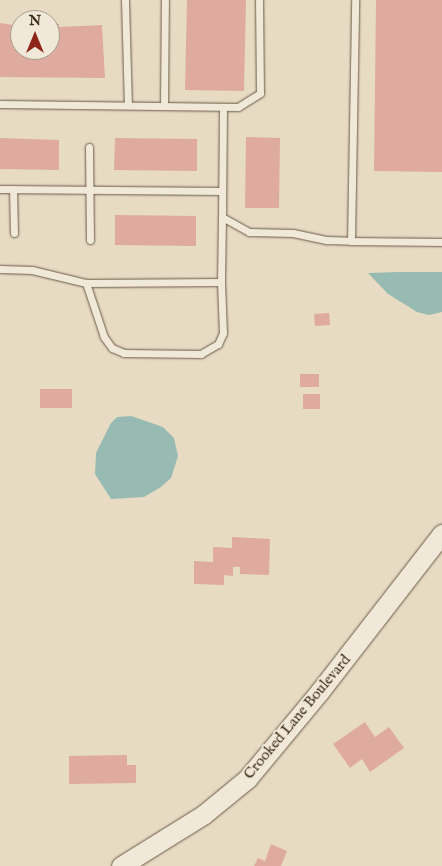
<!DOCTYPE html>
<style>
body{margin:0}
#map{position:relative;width:442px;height:866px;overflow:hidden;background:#e8dbc3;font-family:"IM FELL English",serif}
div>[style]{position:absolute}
.water>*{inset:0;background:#97bbb2}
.building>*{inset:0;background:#deab9e}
.roads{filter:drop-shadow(0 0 1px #695a45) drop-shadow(0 0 1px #695a45)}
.lane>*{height:7px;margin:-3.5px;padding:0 3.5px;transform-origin:3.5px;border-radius:3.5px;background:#f0e8d8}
.secondary>*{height:19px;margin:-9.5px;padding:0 9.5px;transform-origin:9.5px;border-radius:9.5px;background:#f0e8d8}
span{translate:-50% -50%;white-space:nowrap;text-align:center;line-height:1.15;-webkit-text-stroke:4px #f0e8d8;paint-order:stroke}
.street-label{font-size:15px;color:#3f2f1b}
.north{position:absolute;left:10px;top:10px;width:50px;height:50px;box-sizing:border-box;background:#f0e8d8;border:1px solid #a99e8c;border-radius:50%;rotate:0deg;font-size:14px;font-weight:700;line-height:20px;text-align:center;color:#3f2f1b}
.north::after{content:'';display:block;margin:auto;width:18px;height:22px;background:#8f2418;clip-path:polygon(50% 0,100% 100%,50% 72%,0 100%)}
</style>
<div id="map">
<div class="water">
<div style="clip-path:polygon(398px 272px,442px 272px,442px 312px,429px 315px,417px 312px,388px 294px,368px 273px)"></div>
<div style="clip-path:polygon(131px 416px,163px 427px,174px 438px,178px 456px,171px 478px,161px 487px,144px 497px,111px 499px,95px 474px,96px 453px,111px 423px,117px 417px)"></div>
</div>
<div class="building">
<div style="clip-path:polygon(187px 0,246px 0,244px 91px,185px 90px)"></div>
<div style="clip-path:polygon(376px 0,442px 0,442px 172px,374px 171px)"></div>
<div style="clip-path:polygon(0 23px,20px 26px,20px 50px,50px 50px,50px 24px,59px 24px,59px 27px,102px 25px,105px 78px,0 77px)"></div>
<div style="clip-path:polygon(246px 137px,280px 138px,279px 208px,245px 208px)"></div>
<div style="clip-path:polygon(0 138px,59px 140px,59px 170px,0 169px)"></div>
<div style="clip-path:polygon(115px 138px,197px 139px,197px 171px,114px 170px)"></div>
<div style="clip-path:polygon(115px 215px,196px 216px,196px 246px,115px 245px)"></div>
<div style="clip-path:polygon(329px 313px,330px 325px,315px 326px,314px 314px)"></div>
<div style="clip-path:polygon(300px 374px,319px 374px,319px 387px,300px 387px)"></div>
<div style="clip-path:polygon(40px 389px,72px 389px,72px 408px,40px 408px)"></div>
<div style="clip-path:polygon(303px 394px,320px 394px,320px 409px,303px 409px)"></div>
<div style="clip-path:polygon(232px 537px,270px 539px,269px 575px,240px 574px,240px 567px,233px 567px,233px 576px,224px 575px,224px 585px,194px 584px,194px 561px,213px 562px,213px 547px,232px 548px)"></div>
<div style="clip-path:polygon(365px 722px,375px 737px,389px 727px,404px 748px,370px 772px,362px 759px,350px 768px,333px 744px)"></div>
<div style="clip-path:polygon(127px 755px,127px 765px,136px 765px,136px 783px,69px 784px,69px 756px)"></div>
<div style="clip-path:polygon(271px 844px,287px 851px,281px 866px,254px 866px,258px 858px,265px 861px)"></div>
</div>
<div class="roads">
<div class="lane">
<div style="left:125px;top:0;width:105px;rotate:88.4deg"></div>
<div style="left:0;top:104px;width:238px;rotate:0.7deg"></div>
<div style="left:238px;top:107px;width:26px;rotate:-32deg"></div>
<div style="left:260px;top:93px;width:93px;rotate:-90.6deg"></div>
<div style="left:164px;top:106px;width:106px;rotate:-89.5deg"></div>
<div style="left:223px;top:107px;width:110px;rotate:90.5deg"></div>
<div style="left:222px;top:217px;width:31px;rotate:29deg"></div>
<div style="left:249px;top:232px;width:44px;rotate:1.3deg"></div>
<div style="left:293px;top:233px;width:35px;rotate:12deg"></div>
<div style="left:327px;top:240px;width:24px;rotate:2deg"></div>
<div style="left:351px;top:241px;width:241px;rotate:-89deg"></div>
<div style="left:89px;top:147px;width:93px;rotate:89.4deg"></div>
<div style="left:0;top:189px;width:222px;rotate:0.5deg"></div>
<div style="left:13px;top:189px;width:44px;rotate:88.7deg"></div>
<div style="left:351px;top:241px;width:91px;rotate:0.6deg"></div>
<div style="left:0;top:269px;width:32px;rotate:2deg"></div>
<div style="left:32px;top:270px;width:56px;rotate:13.5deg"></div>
<div style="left:86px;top:283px;width:135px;rotate:-0.4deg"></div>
<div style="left:221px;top:282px;width:51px;rotate:87.8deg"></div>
<div style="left:223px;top:333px;width:12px;rotate:114deg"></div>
<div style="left:218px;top:344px;width:20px;rotate:150deg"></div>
<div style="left:201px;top:354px;width:77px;rotate:-179.3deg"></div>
<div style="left:124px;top:353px;width:13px;rotate:-157deg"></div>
<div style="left:112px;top:348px;width:14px;rotate:-126deg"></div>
<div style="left:104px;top:337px;width:57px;rotate:-108.4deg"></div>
<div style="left:221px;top:282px;width:65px;rotate:-89.1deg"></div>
</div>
<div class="secondary">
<div style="left:121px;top:866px;width:97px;rotate:-31.9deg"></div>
<div style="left:203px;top:815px;width:57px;rotate:-39.3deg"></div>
<div style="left:247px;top:779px;width:114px;rotate:-50.3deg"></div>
<div style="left:320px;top:691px;width:199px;rotate:-52.2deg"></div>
</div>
</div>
<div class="street-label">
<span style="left:297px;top:717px;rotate:-50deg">Crooked Lane Boulevard</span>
</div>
<div class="north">N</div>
</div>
